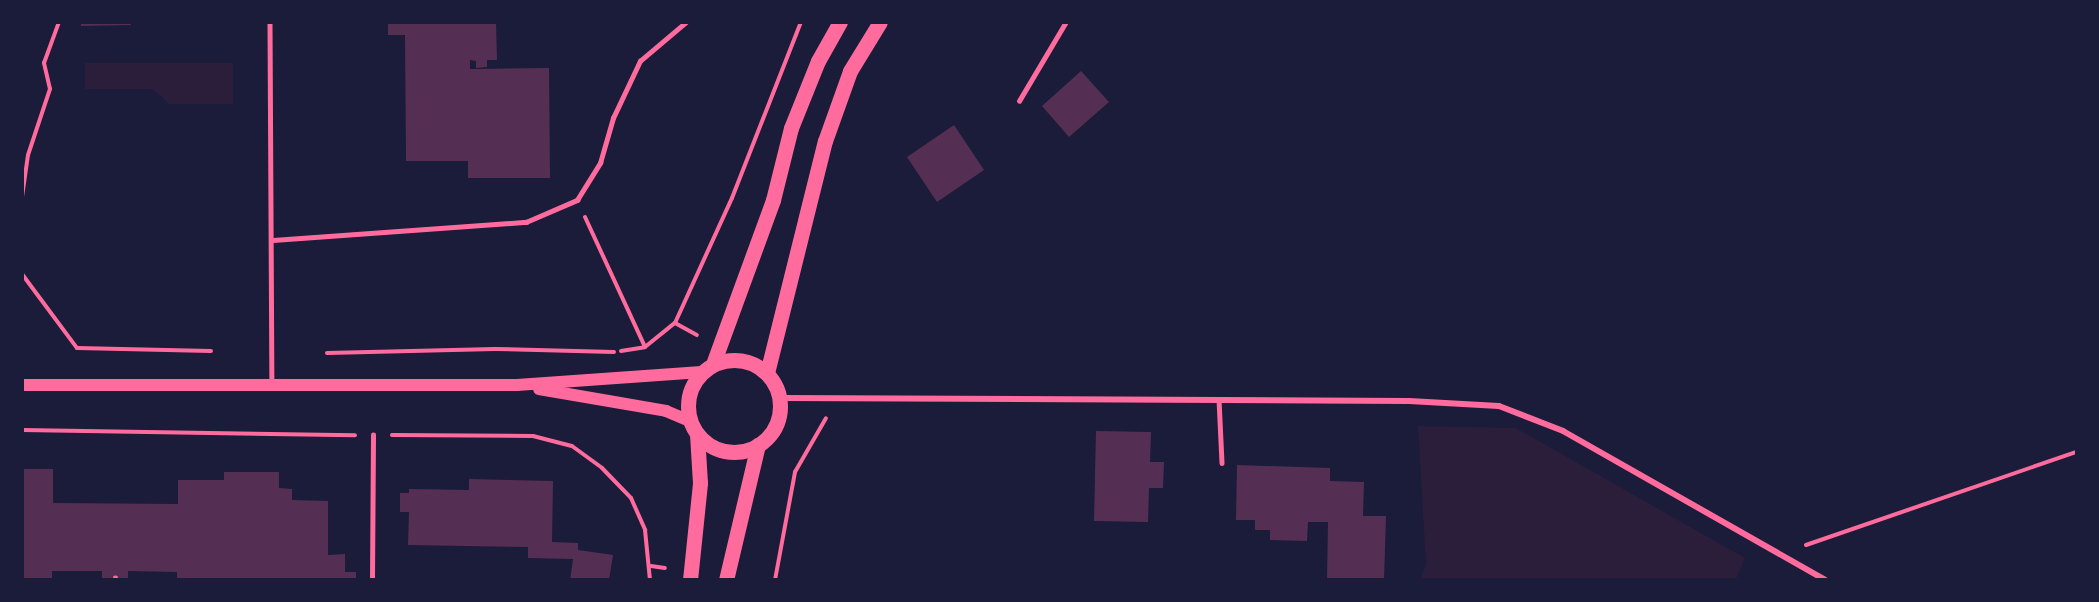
<!DOCTYPE html>
<style>
body{margin:0}
#map{position:relative;width:2099px;height:602px;overflow:hidden;background:#1b1b3a;font-family:Lato,sans-serif}
div>[style]{position:absolute}
.green>*{inset:0;background:#2a1e3b}
.building>*{inset:0;background:#542f53}
.path>*{height:4px;margin:-2px;padding:0 2px;transform-origin:2px;border-radius:2px;background:#ff6b9d}
.service>*{height:4.5px;margin:-2.25px;padding:0 2.25px;transform-origin:2.25px;border-radius:2.25px;background:#ff6b9d}
.minor>*{height:6px;margin:-3px;padding:0 3px;transform-origin:3px;border-radius:3px;background:#ff6b9d}
.secondary>*{height:12px;margin:-6px;padding:0 6px;transform-origin:6px;border-radius:6px;background:#ff6b9d}
.primary>*{height:15px;margin:-7.5px;padding:0 7.5px;transform-origin:7.5px;border-radius:7.5px;background:#ff6b9d}
.primary>.ring{margin:-7.5px;padding:0;box-sizing:content-box;background:none;border:15px solid #ff6b9d;border-radius:50%}
span{translate:-50% -50%;white-space:nowrap;text-align:center;line-height:1.15;-webkit-text-stroke:4.5px #1b1b3a;paint-order:stroke}
.frame{position:absolute;inset:0;border:24px solid #1b1b3a;pointer-events:none}
</style>
<div id="map">
<div class="green">
<div style="clip-path:polygon(85px 63px,233px 63px,233px 104px,169px 104px,153px 89px,85px 89px)"></div>
<div style="clip-path:polygon(1418px 426px,1516px 428px,1745px 558px,1736px 579px,1420px 579px,1426px 564px)"></div>
</div>
<div class="building">
<div style="clip-path:polygon(81px 22px,131px 22px,131px 25px,81px 26px)"></div>
<div style="clip-path:polygon(388px 22px,496px 22px,497px 60px,487px 60px,487px 67px,476px 68px,476px 61px,470px 60px,470px 69px,549px 68px,550px 178px,468px 178px,468px 161px,406px 161px,405px 35px,388px 35px)"></div>
<div style="clip-path:polygon(1081px 71px,1109px 102px,1069px 137px,1042px 106px)"></div>
<div style="clip-path:polygon(954px 125px,984px 170px,937px 202px,907px 157px)"></div>
<div style="clip-path:polygon(1096px 431px,1151px 432px,1150px 462px,1164px 462px,1163px 488px,1149px 488px,1148px 522px,1094px 521px)"></div>
<div style="clip-path:polygon(1237px 465px,1330px 468px,1330px 481px,1364px 482px,1363px 516px,1386px 516px,1384px 580px,1327px 580px,1328px 522px,1308px 522px,1307px 541px,1270px 540px,1270px 530px,1255px 530px,1255px 520px,1236px 520px)"></div>
<div style="clip-path:polygon(22px 469px,53px 469px,53px 503px,178px 504px,178px 480px,224px 480px,224px 472px,279px 472px,279px 488px,292px 489px,292px 500px,328px 501px,328px 555px,345px 554px,345px 572px,356px 572px,356px 580px,177px 580px,177px 572px,128px 571px,128px 578px,102px 578px,102px 571px,52px 571px,52px 580px,22px 580px)"></div>
<div style="clip-path:polygon(469px 479px,553px 481px,552px 542px,578px 543px,578px 550px,613px 555px,609px 580px,570px 580px,573px 559px,528px 558px,528px 547px,408px 545px,409px 512px,400px 512px,400px 493px,409px 493px,409px 489px,469px 490px)"></div>
</div>
<div class="path">
<div style="left:22px;top:197px;width:42px;rotate:-81.9deg"></div>
<div style="left:28px;top:155px;width:70px;rotate:-71.6deg"></div>
<div style="left:50px;top:89px;width:27px;rotate:-103deg"></div>
<div style="left:44px;top:63px;width:44px;rotate:-69.9deg"></div>
<div style="left:585px;top:217px;width:143px;rotate:65.2deg"></div>
<div style="left:22px;top:274px;width:92px;rotate:53.4deg"></div>
<div style="left:77px;top:348px;width:134px;rotate:1.3deg"></div>
<div style="left:675px;top:323px;width:25px;rotate:29deg"></div>
<div style="left:621px;top:351px;width:24px;rotate:-9deg"></div>
<div style="left:645px;top:347px;width:38px;rotate:-39deg"></div>
<div style="left:675px;top:323px;width:137px;rotate:-65.5deg"></div>
<div style="left:732px;top:198px;width:189px;rotate:-68.6deg"></div>
<div style="left:327px;top:353px;width:168px;rotate:-1.4deg"></div>
<div style="left:495px;top:349px;width:119px;rotate:1.4deg"></div>
<div style="left:22px;top:430px;width:333px;rotate:0.9deg"></div>
<div style="left:392px;top:435px;width:141px;rotate:0.4deg"></div>
<div style="left:533px;top:436px;width:40px;rotate:14.4deg"></div>
<div style="left:572px;top:446px;width:37px;rotate:36deg"></div>
<div style="left:602px;top:468px;width:42px;rotate:46deg"></div>
<div style="left:631px;top:498px;width:35px;rotate:66deg"></div>
<div style="left:645px;top:530px;width:50px;rotate:84.3deg"></div>
<div style="left:1806px;top:545px;width:286px;rotate:-19deg"></div>
<div style="left:651px;top:566px;width:14px;rotate:8deg"></div>
<div style="left:775px;top:580px;width:110px;rotate:-79.5deg"></div>
<div style="left:795px;top:472px;width:62px;rotate:-60.1deg"></div>
</div>
<div class="service">
<div style="left:270px;top:22px;width:361px;rotate:89.7deg"></div>
<div style="left:1019px;top:101px;width:92px;rotate:-59.3deg"></div>
<div style="left:273px;top:240px;width:254px;rotate:-4.1deg"></div>
<div style="left:526px;top:222px;width:56px;rotate:-23.3deg"></div>
<div style="left:577px;top:200px;width:44px;rotate:-58.1deg"></div>
<div style="left:600px;top:163px;width:47px;rotate:-73.9deg"></div>
<div style="left:613px;top:118px;width:63px;rotate:-64.7deg"></div>
<div style="left:640px;top:61px;width:60px;rotate:-40.3deg"></div>
<div style="left:1219px;top:399px;width:64px;rotate:87.3deg"></div>
<div style="left:115px;top:580px;width:2px;rotate:-90deg"></div>
<div style="left:372px;top:580px;width:145px;rotate:-89.6deg"></div>
</div>
<div class="minor">
<div style="left:781px;top:398px;width:628px;rotate:0.27deg"></div>
<div style="left:1409px;top:401px;width:90px;rotate:3.2deg"></div>
<div style="left:1499px;top:406px;width:69px;rotate:21.3deg"></div>
<div style="left:1563px;top:431px;width:301px;rotate:29.6deg"></div>
</div>
<div class="secondary">
<div style="left:22px;top:385px;width:495px"></div>
<div style="left:517px;top:385px;width:185px;rotate:-4deg"></div>
<div style="left:539px;top:389px;width:129px;rotate:9.8deg"></div>
<div style="left:666px;top:411px;width:25px;rotate:23deg"></div>
</div>
<div class="primary">
<div class="ring" style="left:688px;top:360px;width:77px;height:77px"></div>
<div style="left:713px;top:364px;width:175px;rotate:-69.9deg"></div>
<div style="left:773px;top:200px;width:74px;rotate:-76deg"></div>
<div style="left:791px;top:128px;width:72px;rotate:-68.1deg"></div>
<div style="left:818px;top:61px;width:45px;rotate:-60.6deg"></div>
<div style="left:767px;top:373px;width:239px;rotate:-76deg"></div>
<div style="left:825px;top:141px;width:74px;rotate:-70.3deg"></div>
<div style="left:850px;top:71px;width:57px;rotate:-58.5deg"></div>
<div style="left:690px;top:580px;width:98px;rotate:-84.1deg"></div>
<div style="left:700px;top:483px;width:49px;rotate:-93.5deg"></div>
<div style="left:726px;top:580px;width:139px;rotate:-76.7deg"></div>
</div>
<div class="frame"></div>
</div>
